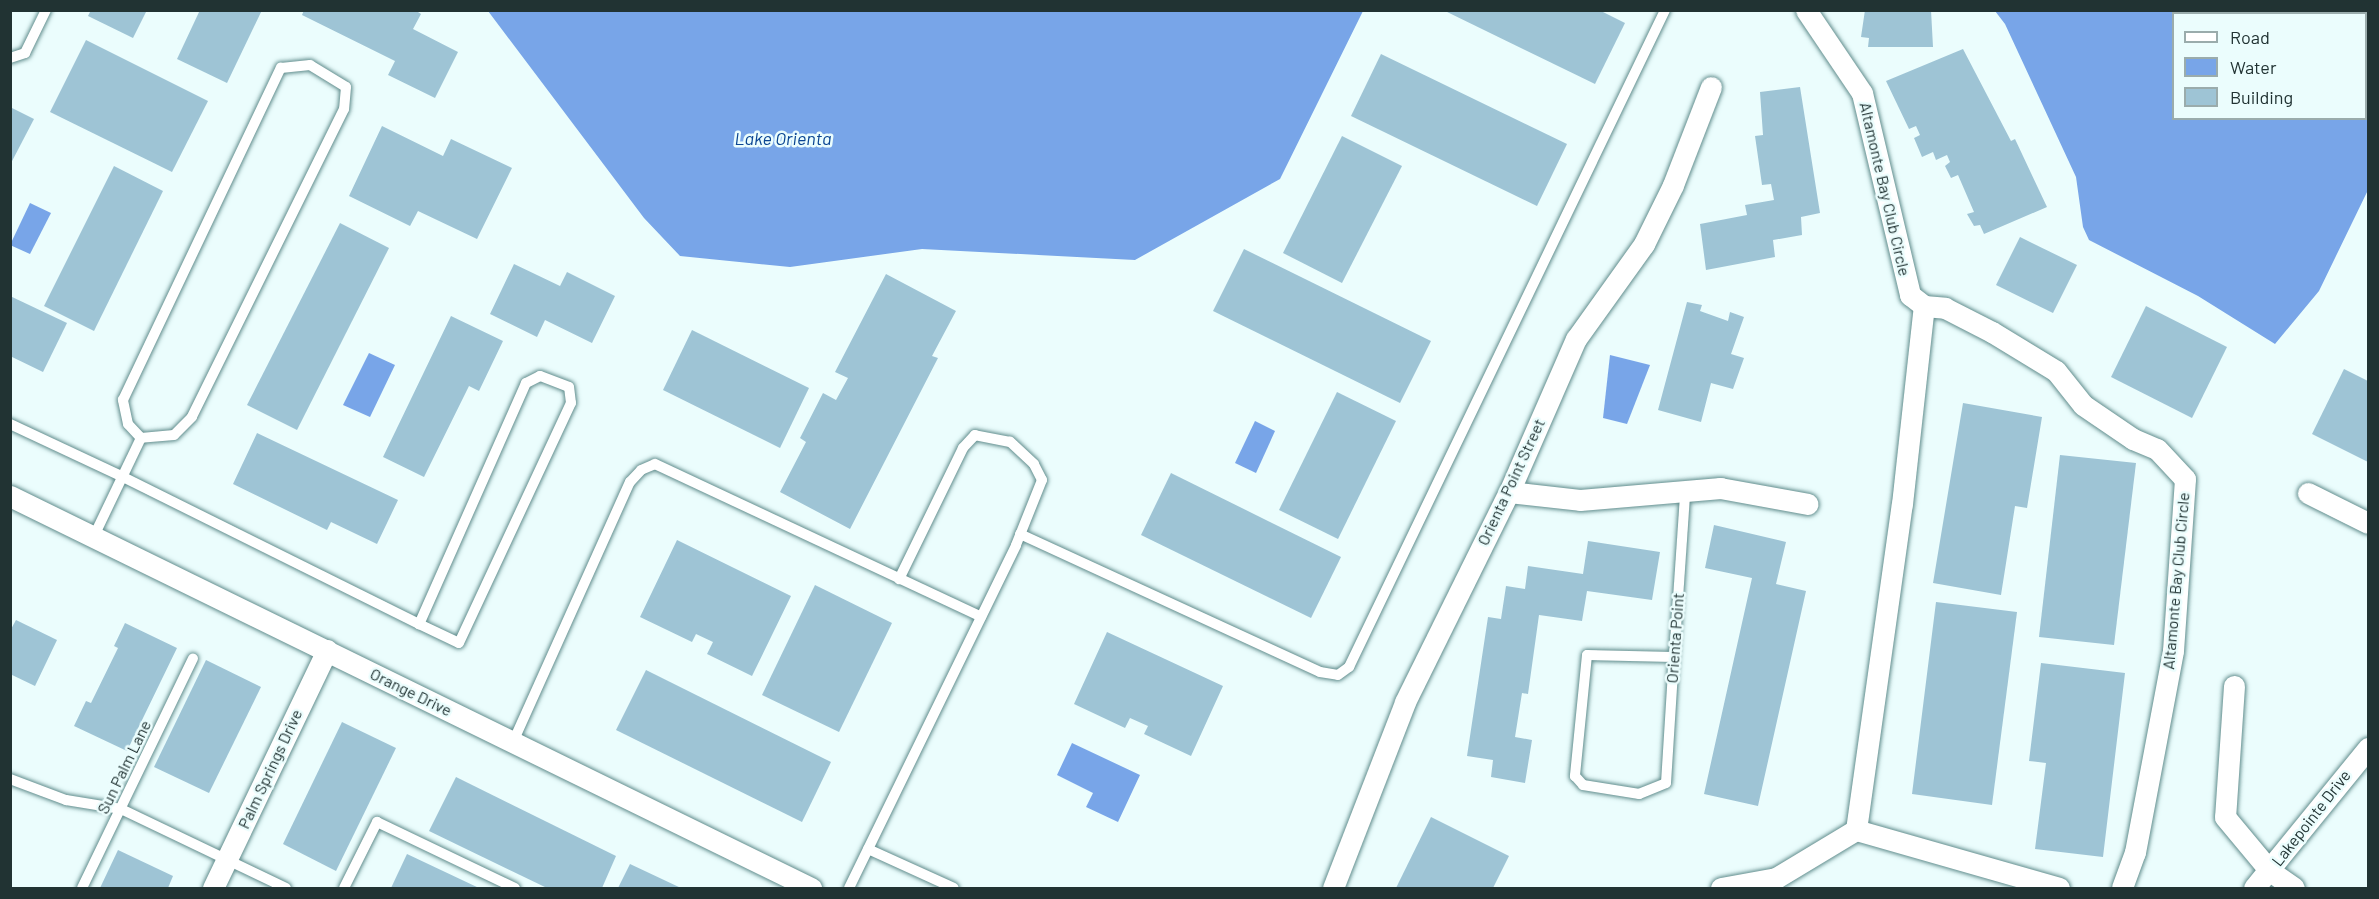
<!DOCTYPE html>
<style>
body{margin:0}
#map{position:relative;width:2379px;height:899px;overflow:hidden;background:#ebfdfd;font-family:Barlow,sans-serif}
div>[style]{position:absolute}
.water>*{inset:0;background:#78a5e8}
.building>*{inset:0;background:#9ec4d5}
.roads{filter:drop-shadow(0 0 2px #618d8d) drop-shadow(0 0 2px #618d8d)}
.lane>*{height:10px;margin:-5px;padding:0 5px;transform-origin:5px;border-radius:5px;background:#fff}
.street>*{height:21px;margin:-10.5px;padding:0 10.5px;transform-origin:10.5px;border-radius:10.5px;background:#fff}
span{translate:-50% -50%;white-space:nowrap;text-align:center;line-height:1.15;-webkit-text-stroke:5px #ebfdfd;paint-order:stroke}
.street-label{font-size:16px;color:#213333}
.water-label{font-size:18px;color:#0a4592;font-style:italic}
.frame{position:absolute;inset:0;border:12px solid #213333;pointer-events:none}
.legend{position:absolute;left:2172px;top:12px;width:195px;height:108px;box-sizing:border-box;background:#ebfdfd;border:2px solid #9aacac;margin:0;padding:8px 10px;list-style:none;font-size:18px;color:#213333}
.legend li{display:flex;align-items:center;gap:12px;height:30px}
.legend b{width:30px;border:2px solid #9aacac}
</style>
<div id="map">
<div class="water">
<div style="clip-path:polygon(488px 11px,1363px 11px,1280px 179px,1135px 260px,922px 249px,790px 267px,680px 256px,644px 218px)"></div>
<div style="clip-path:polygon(evenodd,1995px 11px,2368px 11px,2368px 190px,2319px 291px,2275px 344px,2198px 296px,2089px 240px,2083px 227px,2076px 177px,2005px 24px,1995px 11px,2174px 14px,2366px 14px,2366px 118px,2174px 118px,2174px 14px)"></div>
<div style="clip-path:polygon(30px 203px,51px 213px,30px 254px,10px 245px)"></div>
<div style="clip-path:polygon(369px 353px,395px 365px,370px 417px,343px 405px)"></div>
<div style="clip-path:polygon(1610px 355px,1650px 365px,1627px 424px,1603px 418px)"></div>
<div style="clip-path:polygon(1255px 421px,1275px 431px,1256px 473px,1235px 463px)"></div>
<div style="clip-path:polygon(1072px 743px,1140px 775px,1118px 822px,1086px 807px,1093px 793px,1057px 775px)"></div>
</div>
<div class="building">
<div style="clip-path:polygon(91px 10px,147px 10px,133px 38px,88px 16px)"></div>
<div style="clip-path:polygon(200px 10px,262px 10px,227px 83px,177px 59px)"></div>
<div style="clip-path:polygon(304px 10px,415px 10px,421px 14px,413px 29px,458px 52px,435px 98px,388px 75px,395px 61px,302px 15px)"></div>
<div style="clip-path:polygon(1443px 10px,1599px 10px,1625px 23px,1595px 84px)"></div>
<div style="clip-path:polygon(1865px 10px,1931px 10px,1933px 47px,1868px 47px,1869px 38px,1861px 37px)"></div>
<div style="clip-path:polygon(86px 40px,208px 101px,172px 172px,50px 112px)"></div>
<div style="clip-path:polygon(1963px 49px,2011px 141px,2015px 139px,2047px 207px,1984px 234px,1980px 225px,1974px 226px,1967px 214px,1974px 212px,1958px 175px,1951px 178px,1945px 166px,1950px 162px,1947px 155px,1936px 160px,1933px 152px,1922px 157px,1914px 138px,1920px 135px,1916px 126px,1909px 129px,1886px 81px)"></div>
<div style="clip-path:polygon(1381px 54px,1567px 144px,1537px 206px,1351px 116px)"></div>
<div style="clip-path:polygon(1800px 87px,1820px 213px,1801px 217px,1802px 235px,1773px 240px,1775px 257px,1706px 270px,1700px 224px,1747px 215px,1745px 205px,1774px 200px,1771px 184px,1762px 185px,1755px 136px,1763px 135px,1760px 92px)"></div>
<div style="clip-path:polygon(10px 107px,34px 119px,10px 165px)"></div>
<div style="clip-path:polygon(382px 126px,443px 156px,451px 139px,512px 168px,477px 239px,418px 211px,410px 226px,349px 196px)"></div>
<div style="clip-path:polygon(1342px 136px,1402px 166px,1342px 283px,1283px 253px)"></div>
<div style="clip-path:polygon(114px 166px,163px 191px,94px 331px,44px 306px)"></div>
<div style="clip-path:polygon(340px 223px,389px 248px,297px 430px,247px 405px)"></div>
<div style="clip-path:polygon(2020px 237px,2077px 265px,2053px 313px,1996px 285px)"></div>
<div style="clip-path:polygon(1244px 249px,1431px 341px,1400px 403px,1213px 311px)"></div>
<div style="clip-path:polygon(514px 264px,560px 286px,567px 272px,615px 296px,592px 343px,545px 320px,537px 337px,490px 314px)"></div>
<div style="clip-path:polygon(886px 274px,956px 311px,932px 356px,938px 358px,850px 529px,780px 492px,806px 442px,800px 438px,823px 393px,836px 400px,848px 378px,835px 372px)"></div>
<div style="clip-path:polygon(10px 296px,67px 323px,43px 372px,10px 356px)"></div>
<div style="clip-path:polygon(1687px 302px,1702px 305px,1700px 311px,1728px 321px,1730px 312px,1744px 317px,1731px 354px,1744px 358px,1733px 389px,1711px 383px,1701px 422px,1658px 410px)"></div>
<div style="clip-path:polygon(2146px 306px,2227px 347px,2192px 418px,2111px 377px)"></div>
<div style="clip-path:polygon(451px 316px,503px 341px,479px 391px,469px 386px,424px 477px,383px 457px)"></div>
<div style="clip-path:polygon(692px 330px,809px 388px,780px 448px,663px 390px)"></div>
<div style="clip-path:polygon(2344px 369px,2368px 381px,2368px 462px,2312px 434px)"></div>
<div style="clip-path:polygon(1337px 392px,1396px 421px,1338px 539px,1279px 510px)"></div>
<div style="clip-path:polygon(1963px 403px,2042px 417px,2027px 508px,2015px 506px,2001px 595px,1933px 583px)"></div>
<div style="clip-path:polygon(257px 433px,398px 500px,377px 544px,331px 522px,327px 530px,233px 484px)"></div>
<div style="clip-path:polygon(2060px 455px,2136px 463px,2114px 645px,2039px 637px)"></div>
<div style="clip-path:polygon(1171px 473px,1341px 557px,1311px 618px,1141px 535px)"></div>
<div style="clip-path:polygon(1714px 525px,1786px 542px,1776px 584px,1806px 591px,1758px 806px,1704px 794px,1752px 578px,1705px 568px)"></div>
<div style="clip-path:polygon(677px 540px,791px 596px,752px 676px,707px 654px,713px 642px,696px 634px,692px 642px,640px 617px)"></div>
<div style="clip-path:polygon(1588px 541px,1660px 552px,1652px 600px,1587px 591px,1582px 621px,1539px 615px,1528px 694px,1522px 693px,1515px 737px,1532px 740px,1525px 783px,1491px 777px,1493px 760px,1467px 756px,1488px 617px,1501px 619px,1506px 586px,1525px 589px,1528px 566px,1583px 574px)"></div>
<div style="clip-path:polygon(815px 585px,892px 623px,839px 732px,762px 695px)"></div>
<div style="clip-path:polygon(1936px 602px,2017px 612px,1992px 805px,1912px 794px)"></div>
<div style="clip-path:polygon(16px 620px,57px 640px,35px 686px,10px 674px,10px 631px)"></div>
<div style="clip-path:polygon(125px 623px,177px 648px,127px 751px,74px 726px,86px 701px,91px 703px,118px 648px,114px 646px)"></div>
<div style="clip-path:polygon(1107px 632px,1223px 686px,1191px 756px,1144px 734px,1148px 726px,1130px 718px,1125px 728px,1074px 704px)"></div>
<div style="clip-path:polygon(206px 660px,261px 687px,209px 793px,154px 767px)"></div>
<div style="clip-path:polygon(2041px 663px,2125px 673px,2103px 857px,2035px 849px,2046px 763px,2029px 761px)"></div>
<div style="clip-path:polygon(646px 670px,831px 762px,802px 822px,616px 730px)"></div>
<div style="clip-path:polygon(342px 722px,396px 748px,336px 871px,283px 844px)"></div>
<div style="clip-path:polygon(456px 777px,616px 856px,602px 888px,547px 888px,429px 831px)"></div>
<div style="clip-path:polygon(1431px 817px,1509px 856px,1493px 888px,1396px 888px)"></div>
<div style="clip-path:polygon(118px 850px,173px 876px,168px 888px,100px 888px)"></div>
<div style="clip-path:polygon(407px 854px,479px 888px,391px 888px)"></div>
<div style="clip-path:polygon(630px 864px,681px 888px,618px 888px)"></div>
</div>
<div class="roads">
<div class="lane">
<div style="left:10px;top:58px;width:16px;rotate:-18deg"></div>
<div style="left:25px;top:53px;width:48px;rotate:-64deg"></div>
<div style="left:310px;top:65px;width:42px;rotate:31.4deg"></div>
<div style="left:346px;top:87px;width:22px;rotate:95deg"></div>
<div style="left:344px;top:109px;width:343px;rotate:116.3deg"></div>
<div style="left:192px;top:417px;width:25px;rotate:135deg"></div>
<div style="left:174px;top:435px;width:33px;rotate:175deg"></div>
<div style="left:141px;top:438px;width:19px;rotate:-133deg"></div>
<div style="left:128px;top:424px;width:25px;rotate:-102deg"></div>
<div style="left:123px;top:400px;width:368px;rotate:-64.6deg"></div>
<div style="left:281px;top:68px;width:29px;rotate:-6deg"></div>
<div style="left:10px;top:424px;width:125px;rotate:25.1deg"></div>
<div style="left:123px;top:477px;width:330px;rotate:26.4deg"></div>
<div style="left:419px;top:624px;width:44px;rotate:25.4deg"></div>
<div style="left:459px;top:643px;width:265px;rotate:-65deg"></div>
<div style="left:571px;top:403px;width:16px;rotate:-97deg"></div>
<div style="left:569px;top:387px;width:31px;rotate:-159deg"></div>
<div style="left:540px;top:376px;width:16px;rotate:153deg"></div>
<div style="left:526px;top:383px;width:264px;rotate:113.9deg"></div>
<div style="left:1020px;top:534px;width:330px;rotate:24.7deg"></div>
<div style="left:1320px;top:672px;width:18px;rotate:9deg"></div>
<div style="left:1338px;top:675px;width:14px;rotate:-36deg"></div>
<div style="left:1349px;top:667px;width:729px;rotate:-64.31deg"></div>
<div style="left:94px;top:536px;width:109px;rotate:-64.4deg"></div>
<div style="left:1674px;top:657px;width:87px;rotate:-178.7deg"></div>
<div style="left:1587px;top:655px;width:122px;rotate:95.7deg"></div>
<div style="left:1575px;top:776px;width:12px;rotate:48deg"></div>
<div style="left:1583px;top:785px;width:57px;rotate:9.1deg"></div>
<div style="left:1639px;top:794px;width:29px;rotate:-22deg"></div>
<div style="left:1666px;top:783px;width:126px;rotate:-86.4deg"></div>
<div style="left:1674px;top:657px;width:163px;rotate:-86.1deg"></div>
<div style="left:513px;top:742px;width:285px;rotate:-65.8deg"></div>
<div style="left:630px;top:482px;width:16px;rotate:-47deg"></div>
<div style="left:641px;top:470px;width:15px;rotate:-23deg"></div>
<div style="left:655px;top:464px;width:360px;rotate:25.1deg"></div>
<div style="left:10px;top:779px;width:60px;rotate:20.6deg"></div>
<div style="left:66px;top:800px;width:56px;rotate:9.3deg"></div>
<div style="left:121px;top:809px;width:183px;rotate:25.6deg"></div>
<div style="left:868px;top:849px;width:94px;rotate:24.4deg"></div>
<div style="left:82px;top:888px;width:255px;rotate:-64.2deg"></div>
<div style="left:344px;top:888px;width:74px;rotate:-63.4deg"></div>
<div style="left:377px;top:822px;width:153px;rotate:25.6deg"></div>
<div style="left:849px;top:888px;width:381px;rotate:-64deg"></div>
<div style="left:1016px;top:545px;width:70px;rotate:-68.2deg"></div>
<div style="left:1042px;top:480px;width:18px;rotate:-117deg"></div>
<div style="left:1034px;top:464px;width:33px;rotate:-137deg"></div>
<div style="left:1010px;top:442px;width:36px;rotate:-169deg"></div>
<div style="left:975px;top:435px;width:18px;rotate:133deg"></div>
<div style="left:963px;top:448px;width:146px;rotate:116deg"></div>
</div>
<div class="street">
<div style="left:1806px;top:10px;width:100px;rotate:56deg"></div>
<div style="left:1862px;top:93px;width:208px;rotate:76.6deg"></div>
<div style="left:1910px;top:295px;width:18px;rotate:38deg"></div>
<div style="left:1924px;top:306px;width:21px;rotate:5deg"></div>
<div style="left:1945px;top:308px;width:53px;rotate:27.1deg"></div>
<div style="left:1992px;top:332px;width:75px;rotate:31.4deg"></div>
<div style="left:2056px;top:371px;width:43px;rotate:51.5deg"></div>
<div style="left:2083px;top:405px;width:60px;rotate:34.2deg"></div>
<div style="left:2133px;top:439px;width:26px;rotate:23deg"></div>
<div style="left:2157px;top:449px;width:41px;rotate:47deg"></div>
<div style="left:2185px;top:479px;width:172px;rotate:94deg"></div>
<div style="left:2173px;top:651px;width:205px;rotate:100.7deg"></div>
<div style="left:2135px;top:852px;width:38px;rotate:110deg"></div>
<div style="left:1509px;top:492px;width:71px;rotate:6.4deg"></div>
<div style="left:1580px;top:500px;width:141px;rotate:-4.9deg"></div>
<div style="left:1720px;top:488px;width:89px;rotate:10.3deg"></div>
<div style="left:2308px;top:493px;width:67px;rotate:26.6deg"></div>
<div style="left:10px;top:496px;width:892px;rotate:26.08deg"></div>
<div style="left:2234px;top:686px;width:131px;rotate:93.9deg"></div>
<div style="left:2225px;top:817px;width:70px;rotate:50.2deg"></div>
<div style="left:2270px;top:871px;width:29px;rotate:35deg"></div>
<div style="left:1856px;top:830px;width:329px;rotate:-82deg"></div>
<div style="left:1902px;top:504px;width:199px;rotate:-83.7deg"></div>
<div style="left:213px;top:888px;width:264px;rotate:-64.4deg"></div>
<div style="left:1333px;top:888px;width:199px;rotate:-68.8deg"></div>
<div style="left:1405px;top:702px;width:234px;rotate:-63.7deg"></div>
<div style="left:1509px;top:492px;width:167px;rotate:-66.4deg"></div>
<div style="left:1576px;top:339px;width:117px;rotate:-54.4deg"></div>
<div style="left:1644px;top:244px;width:66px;rotate:-63.8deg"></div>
<div style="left:1673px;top:185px;width:105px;rotate:-68.8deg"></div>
<div style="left:1721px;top:888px;width:56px;rotate:-10.3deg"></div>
<div style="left:1776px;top:878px;width:93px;rotate:-31deg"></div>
<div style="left:1856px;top:830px;width:211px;rotate:15.9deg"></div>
<div style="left:2254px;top:888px;width:181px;rotate:-50.8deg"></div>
</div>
</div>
<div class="street-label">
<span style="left:1885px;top:189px;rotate:77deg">Altamonte Bay Club Circle</span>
<span style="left:1511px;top:482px;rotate:-65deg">Orienta Point Street</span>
<span style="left:2176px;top:581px;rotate:-85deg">Altamonte Bay Club Circle</span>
<span style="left:1675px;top:638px;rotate:-86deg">Orienta Point</span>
<span style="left:411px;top:692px;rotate:26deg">Orange Drive</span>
<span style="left:124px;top:767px;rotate:-64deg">Sun Palm Lane</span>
<span style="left:270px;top:769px;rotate:-65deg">Palm Springs Drive</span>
<span style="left:2311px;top:818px;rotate:-52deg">Lakepointe Drive</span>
</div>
<div class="water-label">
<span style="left:783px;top:138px">Lake Orienta</span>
</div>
<div class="frame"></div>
<ul class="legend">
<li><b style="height:8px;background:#fff"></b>Road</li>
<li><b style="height:16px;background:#78a5e8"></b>Water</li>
<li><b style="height:16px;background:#9ec4d5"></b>Building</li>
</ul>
</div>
